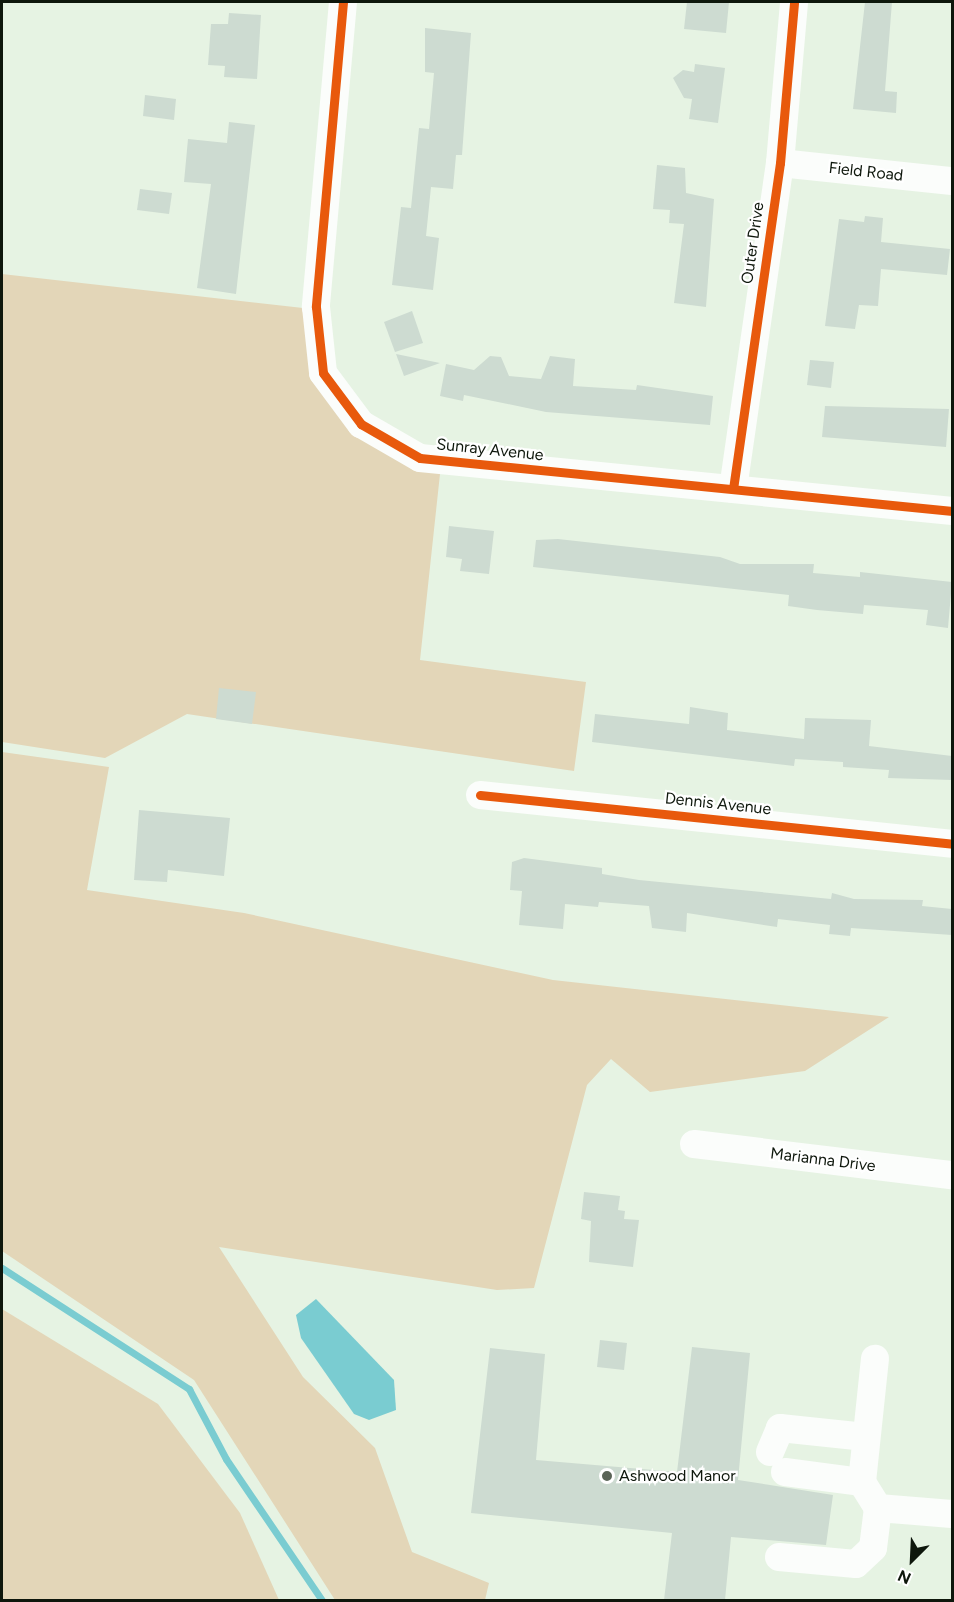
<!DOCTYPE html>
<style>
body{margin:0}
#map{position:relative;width:954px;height:1602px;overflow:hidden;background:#e6f3e3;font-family:Figtree,sans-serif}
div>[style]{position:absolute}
.green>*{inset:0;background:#e3d6b8}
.water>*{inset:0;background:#7accd1}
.stream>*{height:7px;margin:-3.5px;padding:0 3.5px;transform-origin:3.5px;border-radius:3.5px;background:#7accd1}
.building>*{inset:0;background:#cddbd1}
.minor>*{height:28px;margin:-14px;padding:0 14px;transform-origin:14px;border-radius:14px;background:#fbfdfb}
.cycleway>*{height:9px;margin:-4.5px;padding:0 4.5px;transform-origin:4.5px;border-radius:4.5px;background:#e8590c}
.dots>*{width:16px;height:16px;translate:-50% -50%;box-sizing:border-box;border:3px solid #fff;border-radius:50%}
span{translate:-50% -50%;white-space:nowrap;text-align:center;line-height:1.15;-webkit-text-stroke:4.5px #fff;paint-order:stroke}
.street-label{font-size:16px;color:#0e170c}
.poi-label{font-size:16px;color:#0e170c}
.left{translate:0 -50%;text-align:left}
.frame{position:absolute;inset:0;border:3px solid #0e170c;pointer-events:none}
.north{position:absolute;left:882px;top:1530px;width:60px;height:60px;-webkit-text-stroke:4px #fff;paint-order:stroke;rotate:204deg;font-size:16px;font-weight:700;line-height:24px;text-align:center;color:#0e170c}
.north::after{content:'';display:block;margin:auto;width:21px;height:27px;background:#0e170c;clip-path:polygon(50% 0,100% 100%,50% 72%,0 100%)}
</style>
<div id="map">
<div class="green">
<div style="clip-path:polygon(2px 274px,303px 308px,326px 382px,440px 474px,420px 660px,586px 682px,574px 771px,187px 714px,105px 758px,2px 742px)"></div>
<div style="clip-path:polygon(2px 752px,109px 767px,87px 890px,244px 913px,553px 980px,889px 1017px,805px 1071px,650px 1092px,611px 1059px,587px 1085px,534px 1288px,497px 1290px,219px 1247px,303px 1377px,375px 1448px,412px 1552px,489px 1583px,485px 1600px,335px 1600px,194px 1380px,2px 1251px)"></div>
<div style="clip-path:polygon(2px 1309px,158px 1404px,240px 1513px,279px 1600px,2px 1600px)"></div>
</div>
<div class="water">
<div style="clip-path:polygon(316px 1299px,394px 1380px,396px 1410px,369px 1420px,354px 1414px,301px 1338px,296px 1315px)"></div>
</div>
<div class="stream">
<div style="left:2px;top:1268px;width:223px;rotate:32.9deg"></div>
<div style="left:189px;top:1389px;width:79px;rotate:62.1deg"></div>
<div style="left:226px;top:1459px;width:171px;rotate:55.8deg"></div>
</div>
<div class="building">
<div style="clip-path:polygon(687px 2px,729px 2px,726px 33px,684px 29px)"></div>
<div style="clip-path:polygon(865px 2px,892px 2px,885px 91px,897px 92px,896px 113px,853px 109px)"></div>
<div style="clip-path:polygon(229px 13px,261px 15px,257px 79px,224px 77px,225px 66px,208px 65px,211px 24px,228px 24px)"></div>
<div style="clip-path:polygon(425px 28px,471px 33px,462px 155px,456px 155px,453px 189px,431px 187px,426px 236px,439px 238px,433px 290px,392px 285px,401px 207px,411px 208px,419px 128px,429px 129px,434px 73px,425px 72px)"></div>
<div style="clip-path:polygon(695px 64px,725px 68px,718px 123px,689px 119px,692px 99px,684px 98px,673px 78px,683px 70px,694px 72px)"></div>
<div style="clip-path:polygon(145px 95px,176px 99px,174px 120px,143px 116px)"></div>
<div style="clip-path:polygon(229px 122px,255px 125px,236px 294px,197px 288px,211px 184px,184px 182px,188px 139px,227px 143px)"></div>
<div style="clip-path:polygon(657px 165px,685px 168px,686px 193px,714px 199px,706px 307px,674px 303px,684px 224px,669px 223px,670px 210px,653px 209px)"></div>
<div style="clip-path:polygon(140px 189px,172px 193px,169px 214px,137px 210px)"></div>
<div style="clip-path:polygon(865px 216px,883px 218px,881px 242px,950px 249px,947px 275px,881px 269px,878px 306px,859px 305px,855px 329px,825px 326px,839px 219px,864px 222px)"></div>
<div style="clip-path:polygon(412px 311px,423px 343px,395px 352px,384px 322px)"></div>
<div style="clip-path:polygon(396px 354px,440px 363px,404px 376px)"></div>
<div style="clip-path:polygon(490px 356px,501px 357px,509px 376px,541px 379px,550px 356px,575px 359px,573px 386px,636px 390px,637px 385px,713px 396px,710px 425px,546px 412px,464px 395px,463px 401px,440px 396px,446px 364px,474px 370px)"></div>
<div style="clip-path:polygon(810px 360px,834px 362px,831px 388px,807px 385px)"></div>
<div style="clip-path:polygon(825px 406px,949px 409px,946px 447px,822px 437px)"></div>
<div style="clip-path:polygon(449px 526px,494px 531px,489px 574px,460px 571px,462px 559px,446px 557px)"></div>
<div style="clip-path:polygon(558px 539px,720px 557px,740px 564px,814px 564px,813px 573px,860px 577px,860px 572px,952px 582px,948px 628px,926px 625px,928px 610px,864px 605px,863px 614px,817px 610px,788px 606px,789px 595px,533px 567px,536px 540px)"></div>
<div style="clip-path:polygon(219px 688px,256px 692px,252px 724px,216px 719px)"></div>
<div style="clip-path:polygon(690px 707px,728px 713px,727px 730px,804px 739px,805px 718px,871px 720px,869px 746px,952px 756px,952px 780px,888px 778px,889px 770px,843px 767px,843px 762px,795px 759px,794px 766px,592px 742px,595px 714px,689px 724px)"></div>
<div style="clip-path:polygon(139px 810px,230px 818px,224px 876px,168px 870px,167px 882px,134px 880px)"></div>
<div style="clip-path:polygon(524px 858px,602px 868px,602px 874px,639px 880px,831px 899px,832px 893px,854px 899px,923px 900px,922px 906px,952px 909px,952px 935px,851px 928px,850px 936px,829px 934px,830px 925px,778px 919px,777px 927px,687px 913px,686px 932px,652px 928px,649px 906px,599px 902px,598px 907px,565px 904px,563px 929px,519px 925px,522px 891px,510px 890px,512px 862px)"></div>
<div style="clip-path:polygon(584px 1192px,620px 1196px,618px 1210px,625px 1211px,624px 1219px,639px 1220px,633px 1267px,589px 1262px,591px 1221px,581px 1219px)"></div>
<div style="clip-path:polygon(600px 1340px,627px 1343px,624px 1370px,597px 1367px)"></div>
<div style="clip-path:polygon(692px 1347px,750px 1353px,738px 1480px,833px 1495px,826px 1545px,731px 1537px,725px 1600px,664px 1600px,672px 1533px,471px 1513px,490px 1348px,545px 1354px,536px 1460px,677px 1472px)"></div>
</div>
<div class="minor">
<div style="left:343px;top:2px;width:306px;rotate:95.1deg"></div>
<div style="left:316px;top:307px;width:66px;rotate:83.9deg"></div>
<div style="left:323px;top:373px;width:64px;rotate:53.3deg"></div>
<div style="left:361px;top:424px;width:68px;rotate:30deg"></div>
<div style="left:420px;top:458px;width:535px;rotate:5.69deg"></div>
<div style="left:780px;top:163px;width:173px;rotate:6deg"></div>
<div style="left:733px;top:489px;width:329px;rotate:-81.8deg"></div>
<div style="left:780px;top:163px;width:162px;rotate:-85deg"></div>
<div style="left:480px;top:795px;width:475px;rotate:5.9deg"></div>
<div style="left:694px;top:1144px;width:260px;rotate:6.9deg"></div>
<div style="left:770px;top:1452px;width:26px;rotate:-67deg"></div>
<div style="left:780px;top:1428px;width:86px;rotate:6deg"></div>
<div style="left:785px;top:1472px;width:78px;rotate:7.4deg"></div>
<div style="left:878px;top:1508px;width:74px;rotate:4.6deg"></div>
<div style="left:779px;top:1557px;width:77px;rotate:5.2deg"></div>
<div style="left:856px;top:1564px;width:23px;rotate:-43deg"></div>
<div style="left:873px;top:1548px;width:40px;rotate:-82.9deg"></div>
<div style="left:878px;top:1508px;width:31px;rotate:-122deg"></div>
<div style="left:862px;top:1482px;width:124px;rotate:-84deg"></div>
</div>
<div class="cycleway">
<div style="left:343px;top:2px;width:306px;rotate:95.1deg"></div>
<div style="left:316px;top:307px;width:66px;rotate:83.9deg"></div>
<div style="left:323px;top:373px;width:64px;rotate:53.3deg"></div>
<div style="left:361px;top:424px;width:68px;rotate:30deg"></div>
<div style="left:420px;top:458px;width:535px;rotate:5.69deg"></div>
<div style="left:733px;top:489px;width:329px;rotate:-81.8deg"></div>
<div style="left:780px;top:163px;width:162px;rotate:-85deg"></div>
<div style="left:480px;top:795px;width:475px;rotate:5.9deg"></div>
</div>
<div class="dots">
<div style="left:607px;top:1476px;background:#5a6457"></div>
</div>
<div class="street-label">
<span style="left:866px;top:172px;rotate:6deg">Field Road</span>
<span style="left:753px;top:243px;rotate:-82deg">Outer Drive</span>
<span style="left:490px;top:450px;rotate:6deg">Sunray Avenue</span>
<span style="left:718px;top:804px;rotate:6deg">Dennis Avenue</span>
<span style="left:823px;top:1160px;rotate:7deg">Marianna Drive</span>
</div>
<div class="poi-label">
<span class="left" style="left:619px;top:1476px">Ashwood Manor</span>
</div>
<div class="frame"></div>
<div class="north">N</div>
</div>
